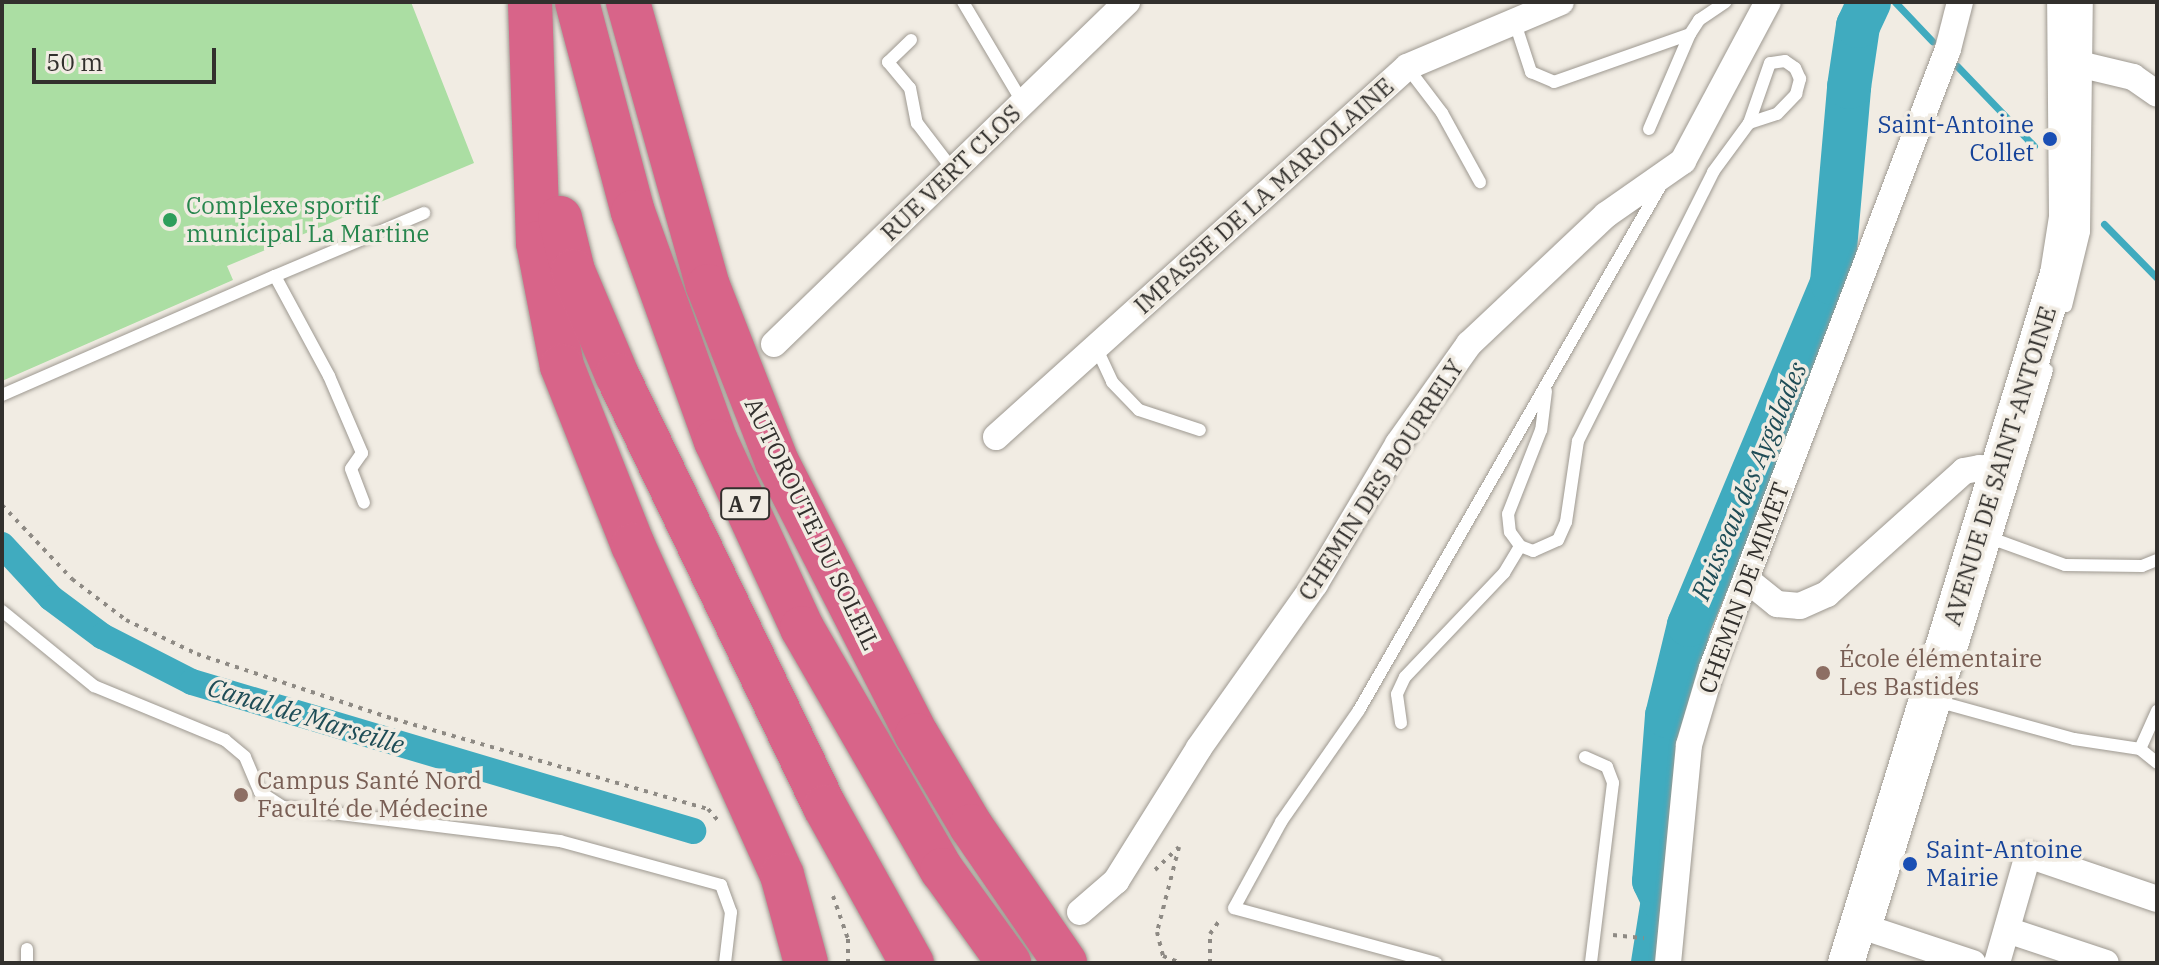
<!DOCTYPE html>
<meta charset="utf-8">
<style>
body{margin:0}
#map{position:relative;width:2159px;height:965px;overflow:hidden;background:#f1ece3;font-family:"IBM Plex Serif",serif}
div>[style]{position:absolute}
.green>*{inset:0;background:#abdea3}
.stream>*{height:7px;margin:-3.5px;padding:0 3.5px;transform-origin:3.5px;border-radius:3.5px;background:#40abbf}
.canal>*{height:26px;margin:-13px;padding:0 13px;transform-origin:13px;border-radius:13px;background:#40abbf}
.river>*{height:44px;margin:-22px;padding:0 22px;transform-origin:22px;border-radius:22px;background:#40abbf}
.path>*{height:4px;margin-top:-2px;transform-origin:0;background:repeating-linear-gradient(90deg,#8e8a84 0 4px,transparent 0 10px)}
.roads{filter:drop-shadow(0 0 2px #9e9991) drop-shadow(0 0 2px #9e9991)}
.lane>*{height:12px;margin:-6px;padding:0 6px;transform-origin:6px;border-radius:6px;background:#fff}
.street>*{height:26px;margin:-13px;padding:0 13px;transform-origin:13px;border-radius:13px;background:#fff}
.secondary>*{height:36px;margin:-18px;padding:0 18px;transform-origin:18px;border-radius:18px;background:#fff}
.highway>*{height:44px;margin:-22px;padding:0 22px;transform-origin:22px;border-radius:22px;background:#d86489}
.dots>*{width:22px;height:22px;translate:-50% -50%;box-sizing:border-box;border:4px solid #f1ece3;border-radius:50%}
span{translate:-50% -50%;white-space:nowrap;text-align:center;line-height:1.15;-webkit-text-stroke:7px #f1ece3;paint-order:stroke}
.shield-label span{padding:2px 6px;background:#f1ece3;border:2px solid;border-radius:6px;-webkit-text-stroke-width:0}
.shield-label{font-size:22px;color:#32302d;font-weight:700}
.transit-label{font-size:24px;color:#164399}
.right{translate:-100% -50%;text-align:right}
.left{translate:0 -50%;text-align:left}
.street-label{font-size:24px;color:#32302d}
.leisure-label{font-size:24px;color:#27864d}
.education-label{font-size:24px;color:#785e54}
.water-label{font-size:26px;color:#1e4c56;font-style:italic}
.frame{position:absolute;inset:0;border:4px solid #32302d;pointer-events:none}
.scale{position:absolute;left:32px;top:48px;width:184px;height:36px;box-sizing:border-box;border:4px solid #32302d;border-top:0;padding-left:10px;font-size:24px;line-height:28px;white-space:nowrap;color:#32302d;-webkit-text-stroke:6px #f1ece3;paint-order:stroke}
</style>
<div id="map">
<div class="green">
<div style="clip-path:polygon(2px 2px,411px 2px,474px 163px,227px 266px,233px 280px,2px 381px)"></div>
</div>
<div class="stream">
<div style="left:1895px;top:2px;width:54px;rotate:46.5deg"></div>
<div style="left:1957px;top:66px;width:111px;rotate:46.1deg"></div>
<div style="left:2104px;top:224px;width:76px;rotate:45.5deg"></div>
</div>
<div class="canal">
<div style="left:2px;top:545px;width:72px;rotate:47.2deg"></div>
<div style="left:51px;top:598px;width:64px;rotate:36.7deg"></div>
<div style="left:102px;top:636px;width:101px;rotate:27.1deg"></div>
<div style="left:192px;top:682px;width:523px;rotate:16.56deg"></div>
</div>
<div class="river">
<div style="left:1653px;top:963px;width:64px;rotate:-81deg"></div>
<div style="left:1663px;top:900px;width:21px;rotate:-115deg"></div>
<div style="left:1654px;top:881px;width:166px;rotate:-85.5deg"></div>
<div style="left:1667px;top:716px;width:94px;rotate:-76.4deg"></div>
<div style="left:1689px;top:625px;width:371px;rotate:-67.3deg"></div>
<div style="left:1832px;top:283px;width:197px;rotate:-85deg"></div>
<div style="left:1849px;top:87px;width:62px;rotate:-81.6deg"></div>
<div style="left:1858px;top:26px;width:26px;rotate:-65deg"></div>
</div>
<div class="path">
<div style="left:2px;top:505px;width:102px;rotate:46.6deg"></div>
<div style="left:72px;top:579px;width:68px;rotate:37.2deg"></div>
<div style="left:126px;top:620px;width:79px;rotate:25.6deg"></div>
<div style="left:197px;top:654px;width:207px;rotate:18.3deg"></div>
<div style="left:394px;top:719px;width:327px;rotate:16deg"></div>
<div style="left:708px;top:809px;width:18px;rotate:49deg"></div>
<div style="left:1155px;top:870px;width:33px;rotate:-44deg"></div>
<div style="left:1179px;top:847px;width:88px;rotate:104.5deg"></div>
<div style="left:1157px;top:932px;width:25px;rotate:76deg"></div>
<div style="left:1163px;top:956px;width:19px;rotate:21deg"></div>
<div style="left:833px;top:896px;width:46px;rotate:70.8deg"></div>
<div style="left:848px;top:939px;width:24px;rotate:90deg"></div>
<div style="left:1613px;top:935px;width:31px;rotate:6deg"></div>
<div style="left:1210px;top:963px;width:29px;rotate:-90deg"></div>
<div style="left:1210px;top:934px;width:19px;rotate:-55deg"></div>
</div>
<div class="roads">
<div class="lane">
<div style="left:963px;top:2px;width:117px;rotate:59.3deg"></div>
<div style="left:1515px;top:23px;width:52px;rotate:71.9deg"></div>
<div style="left:1531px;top:72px;width:25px;rotate:23deg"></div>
<div style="left:1554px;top:82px;width:144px;rotate:-19.4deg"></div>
<div style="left:911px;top:40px;width:32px;rotate:136deg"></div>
<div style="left:888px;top:62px;width:34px;rotate:50deg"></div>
<div style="left:910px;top:88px;width:36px;rotate:79deg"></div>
<div style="left:917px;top:123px;width:59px;rotate:52.5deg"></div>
<div style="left:1407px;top:67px;width:58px;rotate:52.7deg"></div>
<div style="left:1442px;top:113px;width:79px;rotate:61.2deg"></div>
<div style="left:1649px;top:129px;width:103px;rotate:-66.7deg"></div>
<div style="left:1690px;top:34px;width:17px;rotate:-57deg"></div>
<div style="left:1699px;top:20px;width:32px;rotate:-34deg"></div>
<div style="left:275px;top:276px;width:162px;rotate:-22.9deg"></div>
<div style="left:2066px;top:306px;width:76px;rotate:-76.3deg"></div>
<div style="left:2084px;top:232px;width:230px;rotate:-89.3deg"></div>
<div style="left:1096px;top:347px;width:38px;rotate:65deg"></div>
<div style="left:1112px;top:382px;width:39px;rotate:46deg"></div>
<div style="left:1139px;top:410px;width:64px;rotate:18.2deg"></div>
<div style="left:1546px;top:391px;width:39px;rotate:97deg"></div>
<div style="left:1541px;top:430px;width:90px;rotate:111.4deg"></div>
<div style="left:1508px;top:514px;width:18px;rotate:84deg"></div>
<div style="left:1510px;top:532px;width:17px;rotate:54deg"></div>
<div style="left:1520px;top:546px;width:14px;rotate:21deg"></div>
<div style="left:1533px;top:551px;width:27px;rotate:-24deg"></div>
<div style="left:1558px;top:540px;width:20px;rotate:-66deg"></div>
<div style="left:1566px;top:522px;width:82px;rotate:-81.6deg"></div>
<div style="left:1578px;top:441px;width:301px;rotate:-63.3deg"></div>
<div style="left:1713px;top:172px;width:61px;rotate:-53.7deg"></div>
<div style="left:1749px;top:123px;width:29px;rotate:-18deg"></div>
<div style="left:1777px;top:114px;width:28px;rotate:-46deg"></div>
<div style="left:1796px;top:94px;width:16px;rotate:-75deg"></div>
<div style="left:1800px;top:79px;width:12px;rotate:-114deg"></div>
<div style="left:1795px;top:68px;width:12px;rotate:-145deg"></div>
<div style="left:1785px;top:61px;width:15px;rotate:172deg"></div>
<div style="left:1770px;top:63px;width:64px;rotate:109.3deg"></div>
<div style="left:2px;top:395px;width:298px;rotate:-23.6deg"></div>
<div style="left:275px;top:276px;width:114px;rotate:61.6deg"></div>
<div style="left:329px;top:376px;width:84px;rotate:66.8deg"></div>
<div style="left:362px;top:453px;width:19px;rotate:125deg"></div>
<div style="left:351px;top:469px;width:36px;rotate:69deg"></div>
<div style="left:1996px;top:540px;width:73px;rotate:19.9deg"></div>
<div style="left:2065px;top:565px;width:77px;rotate:0.7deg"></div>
<div style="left:2142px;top:566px;width:16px;rotate:-22deg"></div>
<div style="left:2px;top:611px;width:119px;rotate:39.2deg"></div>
<div style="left:94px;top:686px;width:142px;rotate:22.4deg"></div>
<div style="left:225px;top:740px;width:26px;rotate:40deg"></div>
<div style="left:245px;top:757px;width:38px;rotate:67deg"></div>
<div style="left:260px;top:792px;width:27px;rotate:33deg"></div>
<div style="left:283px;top:807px;width:279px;rotate:7deg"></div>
<div style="left:560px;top:841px;width:167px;rotate:15.3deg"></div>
<div style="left:721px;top:885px;width:29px;rotate:70deg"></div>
<div style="left:731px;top:912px;width:51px;rotate:96.7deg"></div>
<div style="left:1940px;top:702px;width:139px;rotate:15.4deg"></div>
<div style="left:2074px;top:739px;width:67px;rotate:8.6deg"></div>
<div style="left:2140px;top:749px;width:22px;rotate:39deg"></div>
<div style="left:1401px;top:723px;width:29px;rotate:-98deg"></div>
<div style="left:1397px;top:694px;width:19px;rotate:-65deg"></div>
<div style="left:1405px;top:677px;width:144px;rotate:-46.4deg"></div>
<div style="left:1504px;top:573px;width:31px;rotate:-59deg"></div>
<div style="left:2140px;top:749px;width:42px;rotate:-65.9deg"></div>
<div style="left:1585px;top:757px;width:24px;rotate:24deg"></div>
<div style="left:1607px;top:767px;width:17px;rotate:69deg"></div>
<div style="left:1613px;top:783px;width:181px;rotate:97deg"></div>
<div style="left:1874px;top:933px;width:589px;rotate:-72.92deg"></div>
<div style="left:27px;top:949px;width:14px;rotate:90deg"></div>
<div style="left:1436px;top:963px;width:209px;rotate:-164.8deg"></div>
<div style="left:1234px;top:908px;width:98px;rotate:-61.3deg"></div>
<div style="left:1281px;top:822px;width:136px;rotate:-55.1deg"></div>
<div style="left:1359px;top:710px;width:606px;rotate:-60.09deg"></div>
</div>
<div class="street">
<div style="left:2066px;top:61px;width:69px;rotate:13.4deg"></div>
<div style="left:2133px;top:77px;width:29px;rotate:35deg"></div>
<div style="left:774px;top:344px;width:492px;rotate:-44.1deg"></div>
<div style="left:996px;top:437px;width:553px;rotate:-41.99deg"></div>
<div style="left:1407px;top:67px;width:167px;rotate:-22.9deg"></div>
<div style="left:1746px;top:579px;width:40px;rotate:39deg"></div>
<div style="left:1777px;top:604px;width:23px;rotate:5deg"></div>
<div style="left:1800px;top:606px;width:30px;rotate:-24deg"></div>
<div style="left:1827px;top:594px;width:184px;rotate:-41.9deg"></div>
<div style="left:1964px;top:471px;width:16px;rotate:-11deg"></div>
<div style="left:1980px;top:468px;width:19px;rotate:21deg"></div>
<div style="left:1080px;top:912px;width:48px;rotate:-40.7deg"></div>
<div style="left:1116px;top:881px;width:157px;rotate:-58deg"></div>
<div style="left:1199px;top:748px;width:201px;rotate:-54.7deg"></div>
<div style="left:1315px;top:584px;width:163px;rotate:-59.3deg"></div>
<div style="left:1398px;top:444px;width:123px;rotate:-54.6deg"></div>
<div style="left:1469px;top:344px;width:188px;rotate:-43.3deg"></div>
<div style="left:1606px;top:215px;width:94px;rotate:-35deg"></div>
<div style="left:1683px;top:161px;width:180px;rotate:-61.9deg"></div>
<div style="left:1858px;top:925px;width:121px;rotate:18.3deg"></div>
<div style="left:2007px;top:930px;width:104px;rotate:18.4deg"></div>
<div style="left:1668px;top:963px;width:219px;rotate:-84.5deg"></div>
<div style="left:1689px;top:745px;width:80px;rotate:-73.4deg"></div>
<div style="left:1712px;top:668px;width:662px;rotate:-69.13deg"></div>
<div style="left:1948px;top:49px;width:49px;rotate:-75.7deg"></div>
<div style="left:1997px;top:963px;width:112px;rotate:-74deg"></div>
<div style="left:2028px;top:855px;width:136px;rotate:18.8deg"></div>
</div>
<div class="secondary">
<div style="left:1846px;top:963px;width:721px;rotate:-72.9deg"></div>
<div style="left:2058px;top:274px;width:58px;rotate:-81deg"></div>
<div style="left:2067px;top:217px;width:215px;rotate:-90.5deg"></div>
</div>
<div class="highway">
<div style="left:530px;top:2px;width:241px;rotate:88.1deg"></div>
<div style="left:538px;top:243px;width:125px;rotate:79deg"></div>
<div style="left:562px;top:366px;width:193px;rotate:68.4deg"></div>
<div style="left:633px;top:545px;width:362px;rotate:65.7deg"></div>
<div style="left:782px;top:875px;width:91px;rotate:74.7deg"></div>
<div style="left:577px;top:2px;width:217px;rotate:75.1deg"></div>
<div style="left:633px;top:212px;width:244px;rotate:70.1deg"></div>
<div style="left:716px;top:441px;width:206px;rotate:65.3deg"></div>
<div style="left:802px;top:628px;width:280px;rotate:60deg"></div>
<div style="left:942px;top:870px;width:115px;rotate:54.2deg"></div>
<div style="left:628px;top:2px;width:295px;rotate:74.3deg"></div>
<div style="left:708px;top:286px;width:189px;rotate:68.6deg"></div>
<div style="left:777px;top:462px;width:307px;rotate:62.9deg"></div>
<div style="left:917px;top:735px;width:106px;rotate:59.3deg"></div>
<div style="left:971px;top:826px;width:166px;rotate:55.5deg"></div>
<div style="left:560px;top:218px;width:55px;rotate:76.2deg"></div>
<div style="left:573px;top:271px;width:113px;rotate:67.1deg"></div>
<div style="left:617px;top:375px;width:479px;rotate:64.3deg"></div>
<div style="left:825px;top:807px;width:179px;rotate:60.9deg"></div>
</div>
</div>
<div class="dots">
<div style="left:2050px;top:139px;background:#1a4fb4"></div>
<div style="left:170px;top:220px;background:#2e9e5b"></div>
<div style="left:1823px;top:673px;background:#8d6e63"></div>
<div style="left:241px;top:795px;background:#8d6e63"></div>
<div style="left:1910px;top:864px;background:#1a4fb4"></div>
</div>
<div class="shield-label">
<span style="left:745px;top:504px">A 7</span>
</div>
<div class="transit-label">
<span class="right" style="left:2034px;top:139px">Saint-Antoine<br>Collet</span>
<span class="left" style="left:1926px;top:864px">Saint-Antoine<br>Mairie</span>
</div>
<div class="street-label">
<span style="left:951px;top:173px;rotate:-44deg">RUE VERT CLOS</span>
<span style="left:1264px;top:196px;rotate:-42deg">IMPASSE DE LA MARJOLAINE</span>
<span style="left:2000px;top:466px;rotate:-73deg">AVENUE DE SAINT-ANTOINE</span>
<span style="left:1381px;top:480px;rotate:-57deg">CHEMIN DES BOURRELY</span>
<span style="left:812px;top:524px;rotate:64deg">AUTOROUTE DU SOLEIL</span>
<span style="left:1744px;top:588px;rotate:-70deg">CHEMIN DE MIMET</span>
</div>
<div class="leisure-label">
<span class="left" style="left:186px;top:220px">Complexe sportif<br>municipal La Martine</span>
</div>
<div class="education-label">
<span class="left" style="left:1839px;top:673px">École élémentaire<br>Les Bastides</span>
<span class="left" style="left:257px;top:795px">Campus Santé Nord<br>Faculté de Médecine</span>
</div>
<div class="water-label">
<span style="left:1749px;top:481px;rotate:-67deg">Ruisseau des Aygalades</span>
<span style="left:306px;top:716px;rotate:17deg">Canal de Marseille</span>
</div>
<div class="frame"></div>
<div class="scale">50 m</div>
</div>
